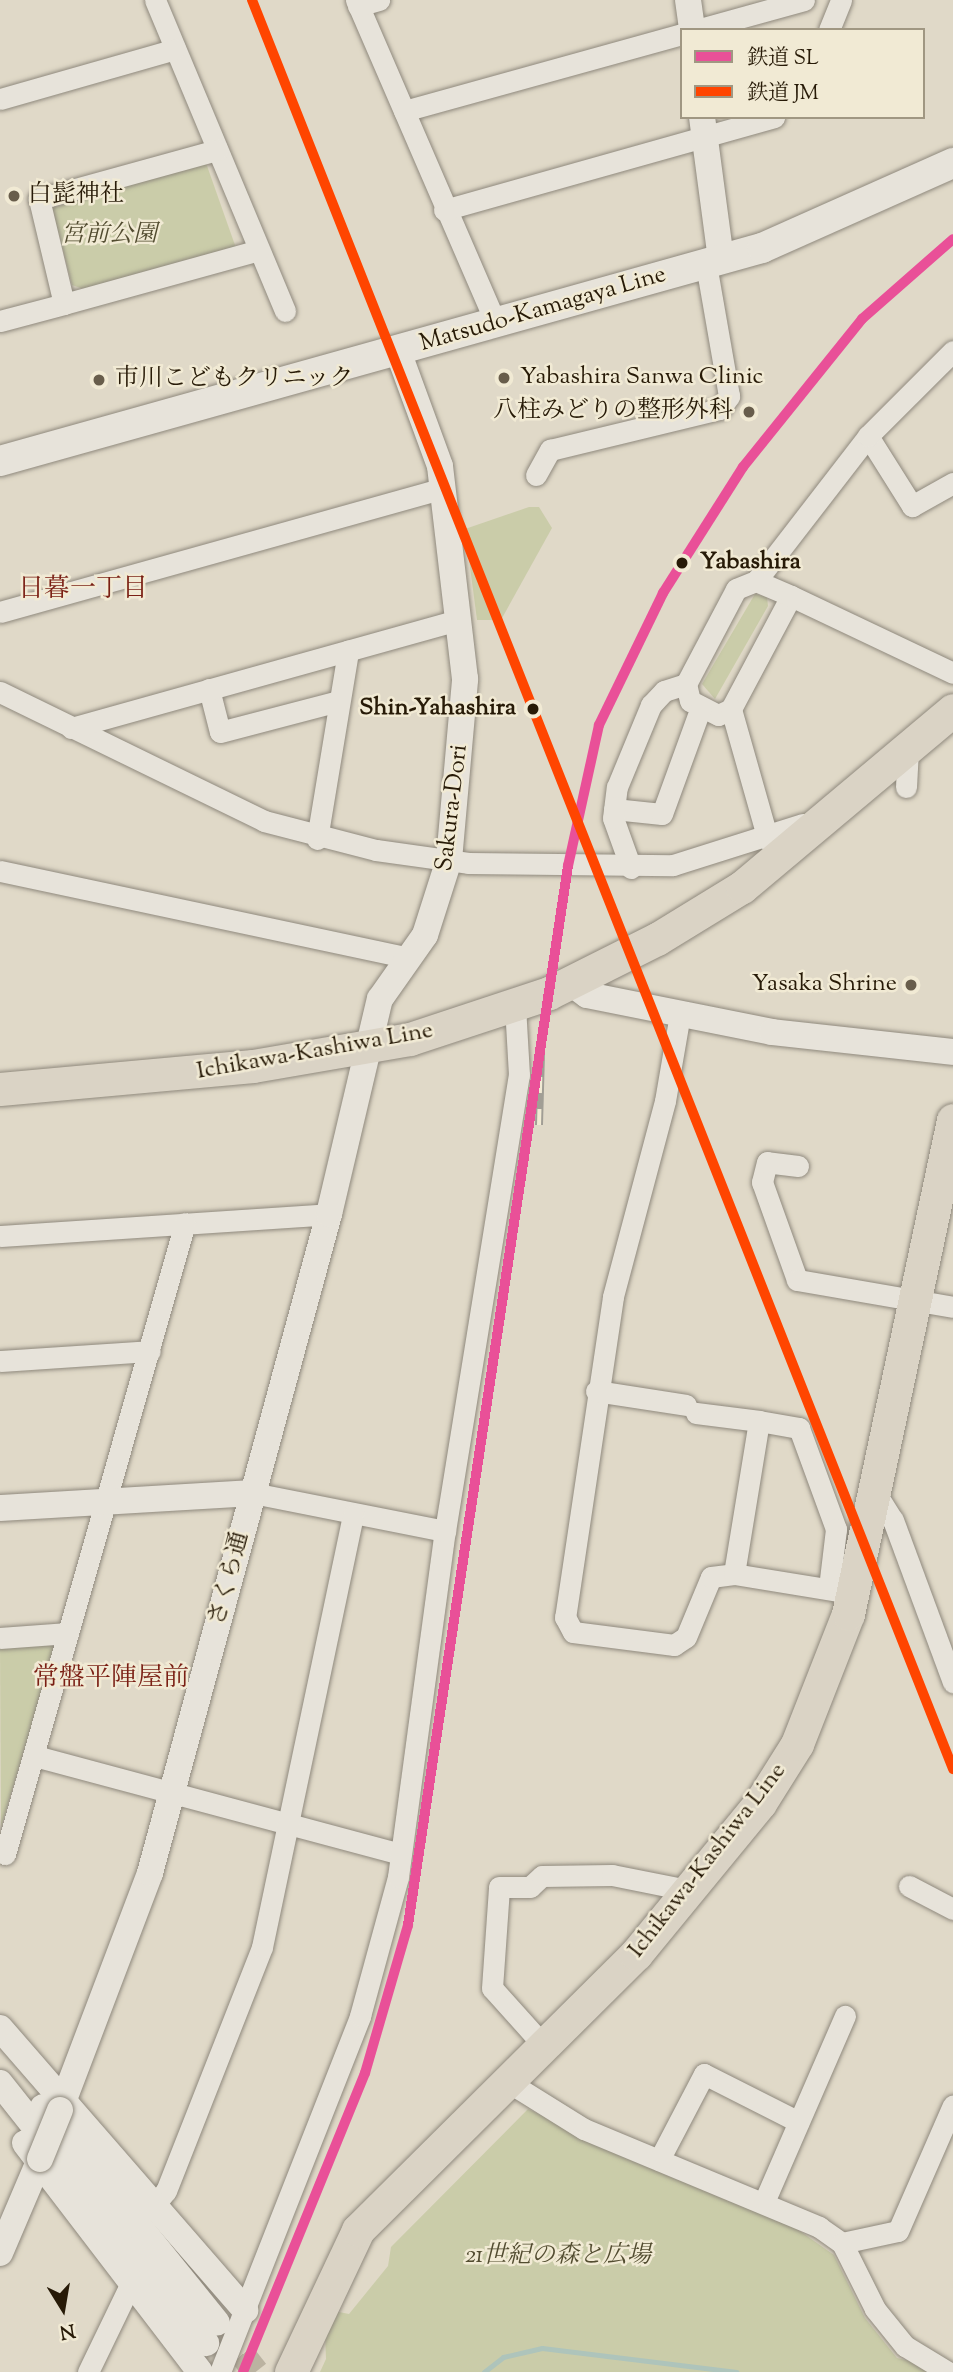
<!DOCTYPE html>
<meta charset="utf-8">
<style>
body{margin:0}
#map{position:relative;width:953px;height:2372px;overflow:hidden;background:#e0d9c8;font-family:"Sorts Mill Goudy","Noto Serif JP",serif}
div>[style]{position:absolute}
.green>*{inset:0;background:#cacca9}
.stream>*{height:5px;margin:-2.5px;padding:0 2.5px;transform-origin:2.5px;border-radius:2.5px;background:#aec4bb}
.tertiary-tunnel>*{height:26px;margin-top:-13px;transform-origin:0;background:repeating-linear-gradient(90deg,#bbb3a1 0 26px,transparent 0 39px)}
.roads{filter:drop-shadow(0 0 2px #8f897d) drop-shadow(0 0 2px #8f897d)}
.minor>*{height:21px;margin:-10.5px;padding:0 10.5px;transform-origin:10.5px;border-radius:10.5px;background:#e7e3da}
.tertiary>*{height:26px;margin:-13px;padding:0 13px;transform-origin:13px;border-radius:13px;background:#e7e3da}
.secondary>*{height:30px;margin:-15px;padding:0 15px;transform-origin:15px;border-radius:15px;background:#e7e3da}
.primary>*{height:33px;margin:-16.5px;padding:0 16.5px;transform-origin:16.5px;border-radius:16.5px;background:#dad3c5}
.rail>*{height:8px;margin-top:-4px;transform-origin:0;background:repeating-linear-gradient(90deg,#f1ead4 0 16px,#a19e95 0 32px);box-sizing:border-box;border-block:2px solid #a19e95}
.bridges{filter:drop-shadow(0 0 2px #8f897d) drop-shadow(0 0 2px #8f897d)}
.tertiary-bridge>*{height:26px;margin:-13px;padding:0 13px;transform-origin:13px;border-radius:13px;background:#e7e3da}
.rail-1>*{height:10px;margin:-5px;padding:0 5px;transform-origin:5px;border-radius:5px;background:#e95098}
.rail-2>*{height:10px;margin:-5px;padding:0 5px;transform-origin:5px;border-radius:5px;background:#ff4500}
.dots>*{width:19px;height:19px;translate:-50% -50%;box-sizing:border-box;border:4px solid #f1ead4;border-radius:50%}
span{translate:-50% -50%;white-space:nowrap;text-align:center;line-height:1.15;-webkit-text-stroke:5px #f1ead4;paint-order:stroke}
.poi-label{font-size:24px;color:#271a07}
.left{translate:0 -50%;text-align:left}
.right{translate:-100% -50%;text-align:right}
.park-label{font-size:24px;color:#524c30;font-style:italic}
.street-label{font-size:24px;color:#271a07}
.stop-label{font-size:24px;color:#271a07;font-weight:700}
.neighbourhood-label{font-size:26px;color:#7a1f14}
.legend{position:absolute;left:680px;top:28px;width:245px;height:91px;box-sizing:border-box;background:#f1ead4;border:2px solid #a09782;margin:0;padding:9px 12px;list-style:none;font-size:21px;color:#271a07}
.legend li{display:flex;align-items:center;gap:14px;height:35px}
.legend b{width:35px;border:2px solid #a09782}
.north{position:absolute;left:28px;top:2274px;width:70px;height:70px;-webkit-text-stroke:5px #f1ead4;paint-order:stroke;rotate:169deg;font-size:19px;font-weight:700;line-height:28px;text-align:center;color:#271a07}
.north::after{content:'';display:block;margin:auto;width:24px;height:32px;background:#271a07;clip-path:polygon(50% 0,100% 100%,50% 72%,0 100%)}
</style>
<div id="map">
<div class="green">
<div style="clip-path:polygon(206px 163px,236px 248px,86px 290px,72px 285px,52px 208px)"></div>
<div style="clip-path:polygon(529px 507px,539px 507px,552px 528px,501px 620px,477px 620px,465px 529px)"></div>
<div style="clip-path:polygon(755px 594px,767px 597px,768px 606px,715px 699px,702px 684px)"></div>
<div style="clip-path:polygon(47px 1642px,56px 1645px,1px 1827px,0 1645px)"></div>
<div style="clip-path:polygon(528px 2109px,797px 2229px,834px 2255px,865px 2318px,897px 2358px,953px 2372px,320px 2372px,326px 2359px,324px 2309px,349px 2314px,388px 2266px,391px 2247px)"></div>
</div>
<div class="stream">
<div style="left:484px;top:2372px;width:24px;rotate:-38deg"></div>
<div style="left:503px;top:2357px;width:40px;rotate:-13deg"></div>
<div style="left:542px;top:2348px;width:196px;rotate:7deg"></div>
</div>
<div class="tertiary-tunnel">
<div style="left:218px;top:2324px;width:61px;rotate:51.6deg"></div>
</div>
<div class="roads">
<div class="minor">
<div style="left:155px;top:0;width:337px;rotate:67.3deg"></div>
<div style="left:356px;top:0;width:352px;rotate:66.6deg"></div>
<div style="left:358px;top:6px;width:22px;rotate:-16deg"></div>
<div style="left:696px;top:30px;width:112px;rotate:-15.5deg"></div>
<div style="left:829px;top:30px;width:32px;rotate:-68deg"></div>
<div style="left:0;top:99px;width:182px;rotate:-15.9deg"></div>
<div style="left:404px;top:111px;width:288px;rotate:-15.5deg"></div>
<div style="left:217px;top:150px;width:185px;rotate:164.6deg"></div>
<div style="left:39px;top:199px;width:108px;rotate:76.6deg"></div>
<div style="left:64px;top:304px;width:202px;rotate:-15.5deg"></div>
<div style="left:444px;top:210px;width:343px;rotate:-15.7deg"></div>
<div style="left:0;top:321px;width:66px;rotate:-14.9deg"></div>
<div style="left:868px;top:436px;width:83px;rotate:57.8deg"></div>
<div style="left:912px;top:506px;width:47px;rotate:-29.3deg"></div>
<div style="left:536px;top:475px;width:29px;rotate:-61deg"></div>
<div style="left:550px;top:450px;width:175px;rotate:-13.6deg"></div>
<div style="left:720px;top:409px;width:16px;rotate:-55deg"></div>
<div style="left:729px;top:396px;width:134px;rotate:-99.9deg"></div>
<div style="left:756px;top:581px;width:183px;rotate:-52.3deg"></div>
<div style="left:868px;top:436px;width:120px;rotate:-45deg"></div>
<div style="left:791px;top:596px;width:128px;rotate:118deg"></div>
<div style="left:731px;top:709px;width:14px;rotate:155deg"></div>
<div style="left:718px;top:715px;width:31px;rotate:-153deg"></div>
<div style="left:690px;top:701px;width:17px;rotate:-103deg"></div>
<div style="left:686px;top:684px;width:107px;rotate:-62.2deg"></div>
<div style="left:736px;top:589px;width:22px;rotate:-22deg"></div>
<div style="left:756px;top:581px;width:38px;rotate:23deg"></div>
<div style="left:791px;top:596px;width:179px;rotate:25.4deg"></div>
<div style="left:0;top:612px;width:460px;rotate:-15.6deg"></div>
<div style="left:209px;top:689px;width:44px;rotate:75.7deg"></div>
<div style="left:220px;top:732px;width:122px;rotate:-14.7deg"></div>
<div style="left:0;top:692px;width:294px;rotate:26deg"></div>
<div style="left:264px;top:821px;width:116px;rotate:14.5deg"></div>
<div style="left:376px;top:850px;width:93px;rotate:8deg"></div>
<div style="left:468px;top:863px;width:205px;rotate:0.6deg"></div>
<div style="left:673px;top:865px;width:136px;rotate:-17.5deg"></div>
<div style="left:731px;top:709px;width:136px;rotate:74.2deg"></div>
<div style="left:71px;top:728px;width:402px;rotate:-15.6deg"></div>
<div style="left:906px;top:787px;width:38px;rotate:-87deg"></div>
<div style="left:614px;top:809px;width:48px;rotate:5.9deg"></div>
<div style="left:662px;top:814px;width:114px;rotate:-70deg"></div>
<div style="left:317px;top:839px;width:191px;rotate:-80.6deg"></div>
<div style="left:631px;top:868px;width:53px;rotate:-109.8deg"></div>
<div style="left:613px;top:818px;width:31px;rotate:-83deg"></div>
<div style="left:617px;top:787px;width:89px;rotate:-67.5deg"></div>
<div style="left:651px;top:705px;width:19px;rotate:-47deg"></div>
<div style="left:664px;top:691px;width:23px;rotate:-18deg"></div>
<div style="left:0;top:871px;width:419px;rotate:12deg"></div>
<div style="left:680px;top:1014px;width:88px;rotate:99.8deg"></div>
<div style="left:665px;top:1101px;width:203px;rotate:104.9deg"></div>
<div style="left:613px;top:1297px;width:324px;rotate:98.5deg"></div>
<div style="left:565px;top:1617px;width:17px;rotate:62deg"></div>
<div style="left:573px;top:1632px;width:102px;rotate:7.3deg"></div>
<div style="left:674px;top:1645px;width:14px;rotate:-34deg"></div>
<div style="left:686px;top:1637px;width:65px;rotate:-67.4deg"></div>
<div style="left:711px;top:1577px;width:23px;rotate:-7deg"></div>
<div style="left:798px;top:1166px;width:31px;rotate:-173deg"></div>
<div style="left:767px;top:1162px;width:21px;rotate:104deg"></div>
<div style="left:762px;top:1182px;width:104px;rotate:70.3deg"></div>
<div style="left:797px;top:1280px;width:158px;rotate:9.8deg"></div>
<div style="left:0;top:1236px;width:330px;rotate:-3.8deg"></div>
<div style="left:0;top:1361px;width:150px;rotate:-3.8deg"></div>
<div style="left:596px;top:1391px;width:91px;rotate:8.8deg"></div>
<div style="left:696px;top:1413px;width:64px;rotate:7.2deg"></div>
<div style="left:759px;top:1421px;width:155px;rotate:99.3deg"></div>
<div style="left:734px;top:1574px;width:119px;rotate:9.2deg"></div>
<div style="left:759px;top:1421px;width:41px;rotate:9.9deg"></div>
<div style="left:799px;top:1428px;width:108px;rotate:69.9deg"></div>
<div style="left:836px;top:1529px;width:59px;rotate:96.8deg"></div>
<div style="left:872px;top:1487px;width:39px;rotate:58deg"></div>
<div style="left:893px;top:1520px;width:173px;rotate:69.7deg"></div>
<div style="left:253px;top:1493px;width:196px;rotate:11.2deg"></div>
<div style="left:0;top:1638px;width:68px;rotate:-4.2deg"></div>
<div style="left:35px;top:1756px;width:378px;rotate:15deg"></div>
<div style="left:0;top:1846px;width:9px;rotate:58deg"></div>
<div style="left:5px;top:1854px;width:656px;rotate:-74.08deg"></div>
<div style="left:909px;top:1886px;width:50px;rotate:27.6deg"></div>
<div style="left:545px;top:2047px;width:79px;rotate:-131.9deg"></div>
<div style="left:492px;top:1988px;width:101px;rotate:-86deg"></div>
<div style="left:499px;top:1887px;width:31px"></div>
<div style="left:530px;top:1887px;width:16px;rotate:-43deg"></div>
<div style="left:542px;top:1876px;width:70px;rotate:-0.8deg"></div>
<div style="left:612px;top:1875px;width:76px;rotate:11.3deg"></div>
<div style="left:510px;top:2083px;width:87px;rotate:31.9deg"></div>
<div style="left:584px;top:2129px;width:255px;rotate:22.6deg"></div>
<div style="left:819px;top:2227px;width:28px;rotate:35deg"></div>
<div style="left:842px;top:2243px;width:74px;rotate:63.4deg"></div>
<div style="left:875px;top:2309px;width:48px;rotate:51deg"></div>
<div style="left:905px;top:2346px;width:50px;rotate:31.2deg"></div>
<div style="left:659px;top:2160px;width:97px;rotate:-62.4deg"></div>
<div style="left:704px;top:2074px;width:106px;rotate:26.8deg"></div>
<div style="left:764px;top:2202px;width:203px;rotate:-66.5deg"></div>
<div style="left:152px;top:2208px;width:22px;rotate:-51deg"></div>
<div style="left:166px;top:2191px;width:262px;rotate:-68.5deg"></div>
<div style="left:262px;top:1947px;width:441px;rotate:-78.1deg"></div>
<div style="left:842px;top:2243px;width:57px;rotate:-12.1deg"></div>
<div style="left:898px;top:2231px;width:137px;rotate:-66.4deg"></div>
<div style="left:88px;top:2372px;width:97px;rotate:-64.2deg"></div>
<div style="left:220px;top:2372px;width:383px;rotate:-68.5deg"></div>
<div style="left:360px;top:2016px;width:144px;rotate:-74.7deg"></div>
<div style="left:398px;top:1877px;width:349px;rotate:-82.3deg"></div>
<div style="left:445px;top:1531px;width:462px;rotate:-80.8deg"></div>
<div style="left:519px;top:1075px;width:69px;rotate:-93.3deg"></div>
</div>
<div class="tertiary">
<div style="left:688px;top:0;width:30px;rotate:82deg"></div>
<div style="left:702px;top:117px;width:144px;rotate:82.4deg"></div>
<div style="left:571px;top:983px;width:20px;rotate:37deg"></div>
<div style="left:587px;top:995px;width:189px;rotate:11.3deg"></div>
<div style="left:772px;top:1032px;width:182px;rotate:6.3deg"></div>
<div style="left:0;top:1508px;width:253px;rotate:-3.4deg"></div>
<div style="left:0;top:2028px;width:374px;rotate:49deg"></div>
<div style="left:0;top:2083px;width:332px;rotate:51.6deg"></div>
<div style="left:43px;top:2107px;width:277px;rotate:51.1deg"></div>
<div style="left:60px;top:2110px;width:254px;rotate:-69.2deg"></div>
<div style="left:150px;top:1873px;width:683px;rotate:-74.8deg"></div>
<div style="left:329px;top:1214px;width:221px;rotate:-76.7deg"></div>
<div style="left:380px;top:999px;width:78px;rotate:-54.9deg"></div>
<div style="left:425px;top:935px;width:79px;rotate:-72.3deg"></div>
<div style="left:449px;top:860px;width:182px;rotate:-84.9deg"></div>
<div style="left:465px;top:679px;width:214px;rotate:-96.7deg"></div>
<div style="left:440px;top:466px;width:122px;rotate:-110.1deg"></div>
<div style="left:25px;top:2143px;width:288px;rotate:52.6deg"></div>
<div style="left:0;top:2253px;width:102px;rotate:-66.9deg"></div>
</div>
<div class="secondary">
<div style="left:0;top:461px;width:791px;rotate:-15.62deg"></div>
<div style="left:762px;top:248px;width:209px;rotate:-24deg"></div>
</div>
<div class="primary">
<div style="left:0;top:1089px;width:254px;rotate:-5.2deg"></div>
<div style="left:253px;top:1066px;width:159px;rotate:-9.8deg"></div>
<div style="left:410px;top:1039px;width:146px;rotate:-18.3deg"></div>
<div style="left:549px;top:993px;width:121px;rotate:-26.6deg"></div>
<div style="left:657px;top:939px;width:100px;rotate:-31.5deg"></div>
<div style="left:742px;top:887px;width:275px;rotate:-40deg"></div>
<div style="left:291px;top:2372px;width:157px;rotate:-64.7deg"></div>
<div style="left:358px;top:2230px;width:392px;rotate:-44.8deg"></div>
<div style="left:636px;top:1954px;width:195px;rotate:-50.6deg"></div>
<div style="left:760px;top:1803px;width:70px;rotate:-57.9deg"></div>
<div style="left:797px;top:1744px;width:140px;rotate:-68.6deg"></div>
<div style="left:848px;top:1614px;width:505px;rotate:-78deg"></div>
</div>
</div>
<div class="rail">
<div style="left:539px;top:1125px;width:73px;rotate:-88.4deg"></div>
</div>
<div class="bridges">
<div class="tertiary-bridge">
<div style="left:40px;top:2159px;width:53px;rotate:-67.8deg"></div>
</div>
</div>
<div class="rail-1">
<div style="left:243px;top:2372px;width:323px;rotate:-67.8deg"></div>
<div style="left:365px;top:2073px;width:154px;rotate:-73.8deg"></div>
<div style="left:408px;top:1925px;width:1071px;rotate:-81.41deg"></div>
<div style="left:568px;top:866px;width:144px;rotate:-77.6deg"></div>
<div style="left:599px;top:725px;width:147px;rotate:-64.1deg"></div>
<div style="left:663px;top:593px;width:149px;rotate:-57.6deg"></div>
<div style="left:743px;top:467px;width:190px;rotate:-51.2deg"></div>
<div style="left:862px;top:319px;width:121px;rotate:-41.3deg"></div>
</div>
<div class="rail-2">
<div style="left:252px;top:0;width:1903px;rotate:68.38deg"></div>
</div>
<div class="dots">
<div style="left:14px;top:196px;background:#685d4b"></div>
<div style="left:504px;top:378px;background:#685d4b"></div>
<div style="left:99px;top:380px;background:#685d4b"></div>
<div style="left:749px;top:412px;background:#685d4b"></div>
<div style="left:682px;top:563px;background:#271a07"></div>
<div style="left:533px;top:709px;background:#271a07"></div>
<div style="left:911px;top:985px;background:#685d4b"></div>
</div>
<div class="poi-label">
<span class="left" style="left:28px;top:196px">白髭神社</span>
<span class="left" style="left:520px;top:378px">Yabashira Sanwa Clinic</span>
<span class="left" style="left:115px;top:380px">市川こどもクリニック</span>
<span class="right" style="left:733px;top:412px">八柱みどりの整形外科</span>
<span class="right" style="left:897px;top:985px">Yasaka Shrine</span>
</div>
<div class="park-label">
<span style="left:109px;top:236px">宮前公園</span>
<span style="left:558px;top:2257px">21世紀の森と広場</span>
</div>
<div class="street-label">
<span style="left:543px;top:310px;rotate:-16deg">Matsudo-Kamagaya Line</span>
<span style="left:453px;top:808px;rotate:-83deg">Sakura-Dori</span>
<span style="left:315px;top:1052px;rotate:-10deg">Ichikawa-Kashiwa Line</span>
<span style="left:230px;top:1579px;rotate:-75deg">さくら通</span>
<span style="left:708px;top:1861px;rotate:-52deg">Ichikawa-Kashiwa Line</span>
</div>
<div class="stop-label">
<span class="left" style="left:700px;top:563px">Yabashira</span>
<span class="right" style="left:516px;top:709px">Shin-Yahashira</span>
</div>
<div class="neighbourhood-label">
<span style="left:83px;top:590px">日暮一丁目</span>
<span style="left:111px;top:1679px">常盤平陣屋前</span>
</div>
<ul class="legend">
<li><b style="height:9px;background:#e95098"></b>鉄道 SL</li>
<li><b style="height:9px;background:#ff4500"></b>鉄道 JM</li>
</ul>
<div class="north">N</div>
</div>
